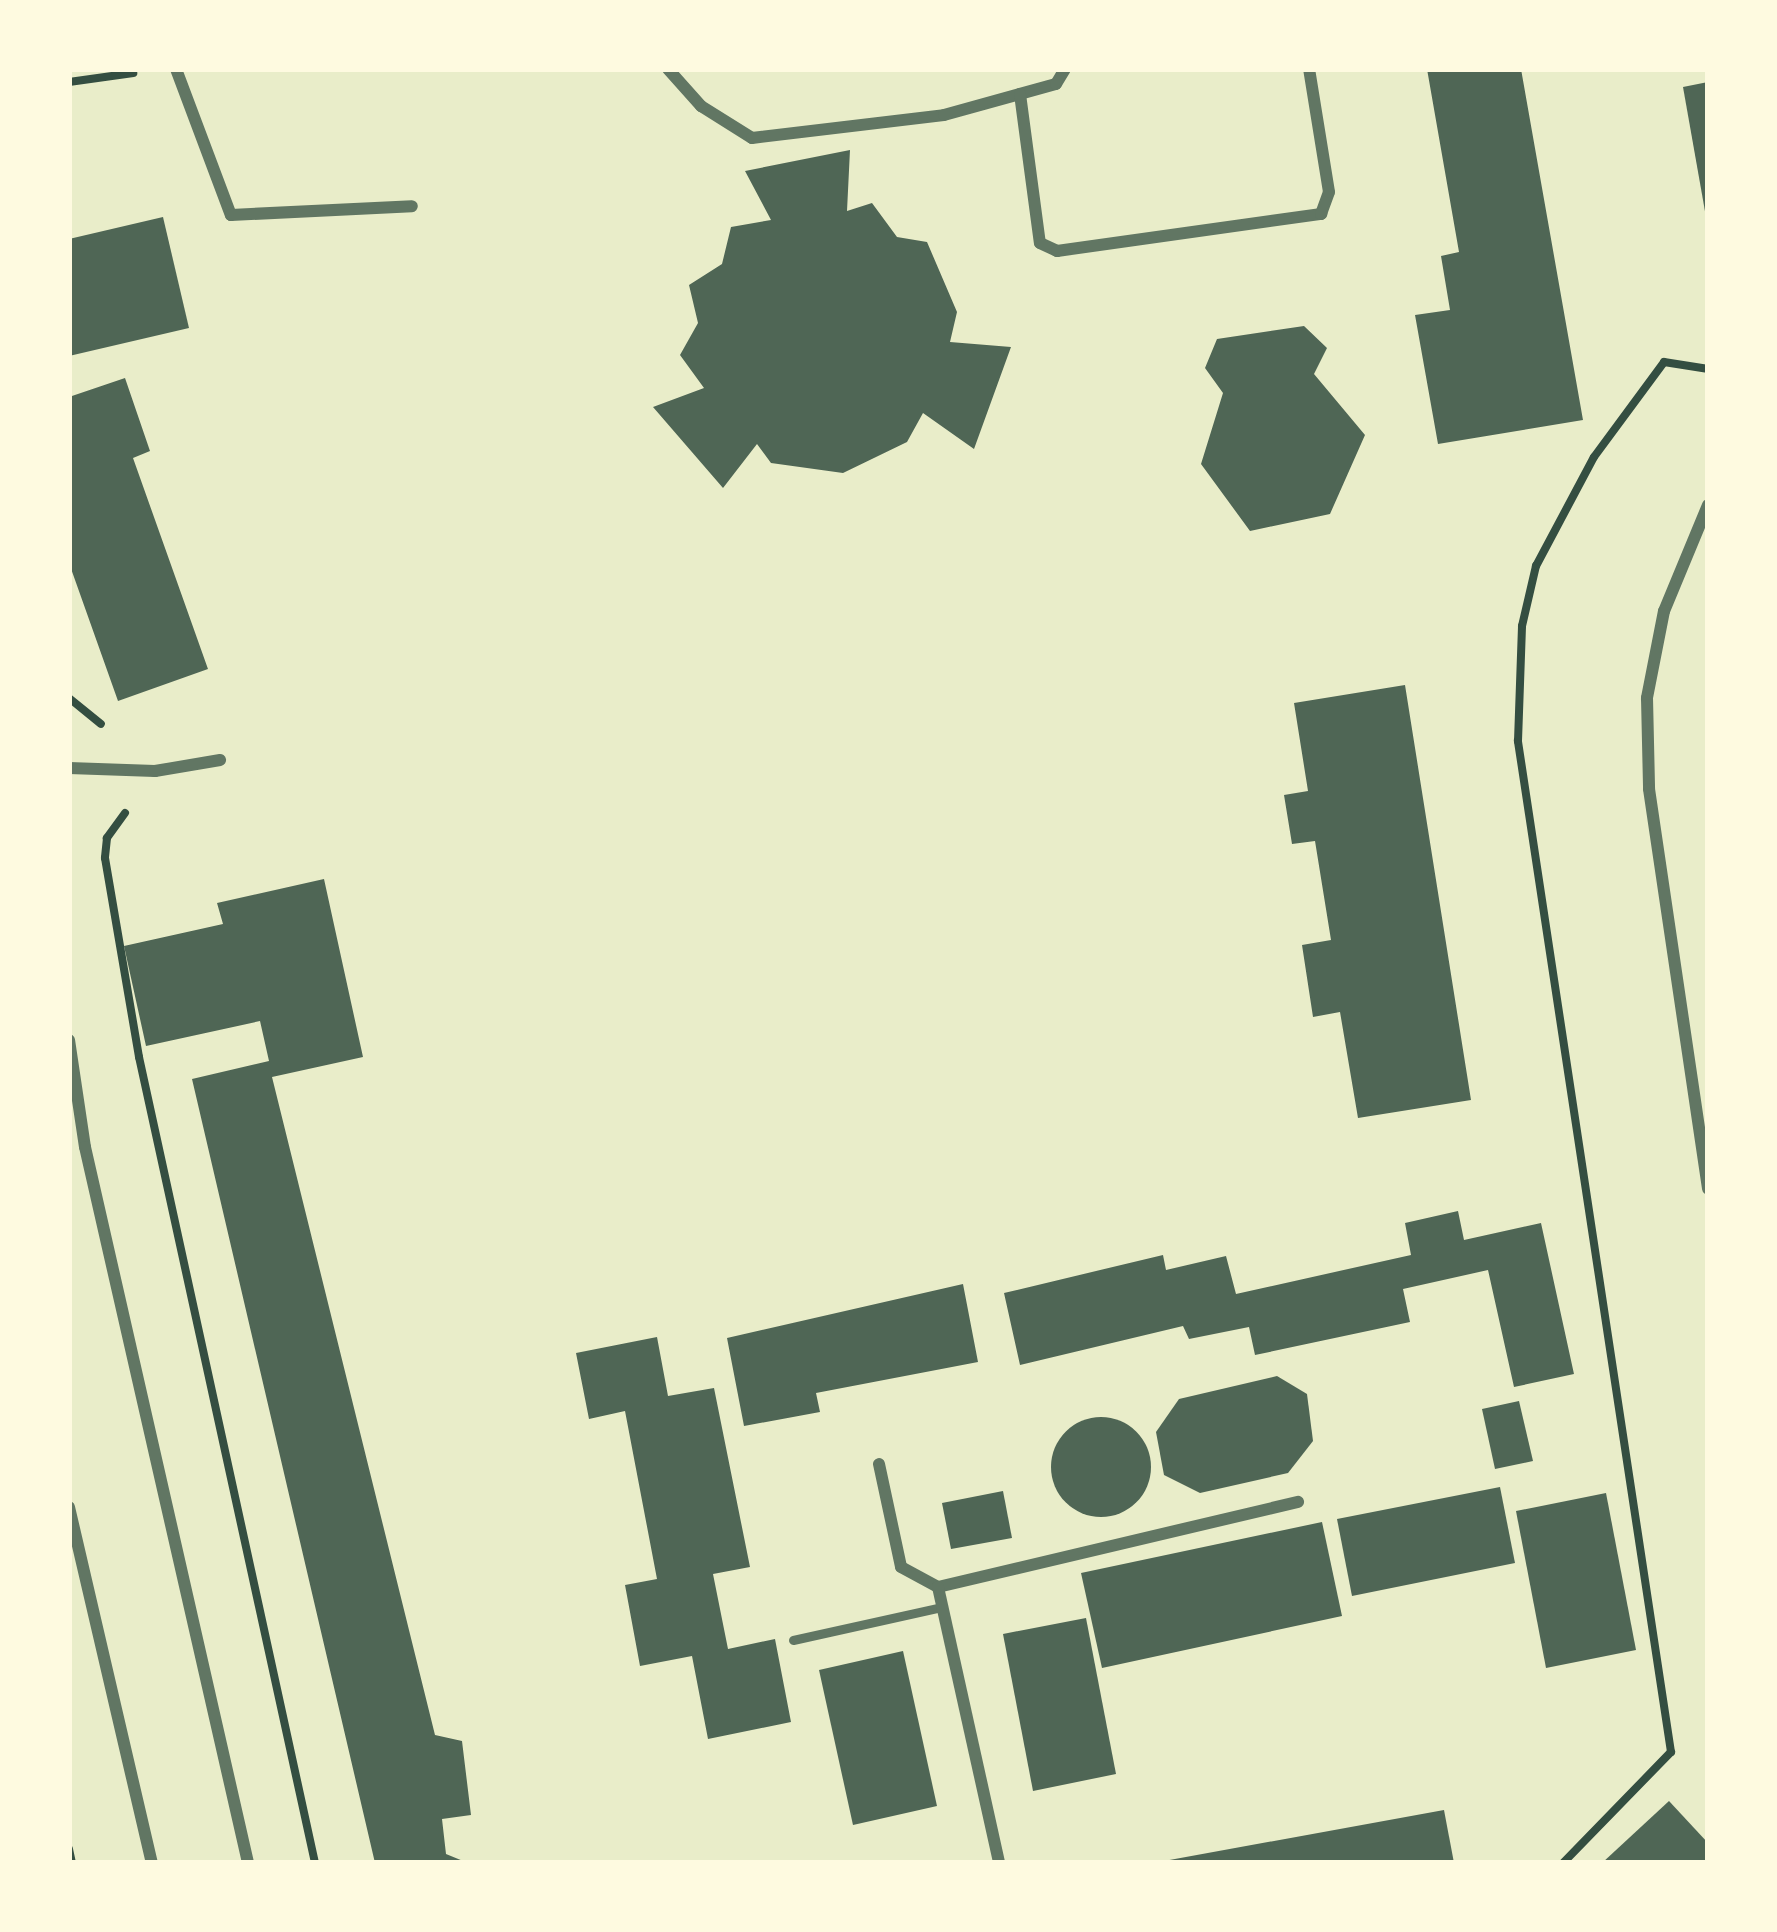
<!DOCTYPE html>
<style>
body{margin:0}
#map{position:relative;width:1777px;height:1932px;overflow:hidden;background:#e9edc9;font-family:Bitter,serif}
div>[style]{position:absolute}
.building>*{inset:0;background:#4f6655}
.round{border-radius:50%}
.path>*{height:8px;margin:-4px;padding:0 4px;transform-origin:4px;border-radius:4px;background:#344e41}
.service>*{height:9px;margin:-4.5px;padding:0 4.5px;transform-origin:4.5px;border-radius:4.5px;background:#617663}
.minor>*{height:12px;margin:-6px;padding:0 6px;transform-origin:6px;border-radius:6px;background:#617663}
span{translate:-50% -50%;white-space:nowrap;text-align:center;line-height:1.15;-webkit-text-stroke:12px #fefae0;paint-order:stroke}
.frame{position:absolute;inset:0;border:72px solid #fefae0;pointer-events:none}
</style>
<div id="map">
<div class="building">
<div style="clip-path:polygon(1427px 69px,1521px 69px,1583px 420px,1438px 444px,1415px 315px,1450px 310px,1441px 256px,1459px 252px)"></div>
<div style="clip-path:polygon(1708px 82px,1708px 217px,1706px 217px,1683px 87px)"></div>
<div style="clip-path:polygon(850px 150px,847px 211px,872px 203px,897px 237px,927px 242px,957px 312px,950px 342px,1011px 347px,974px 449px,923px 413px,907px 442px,843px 473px,771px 463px,757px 444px,723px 488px,653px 407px,704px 388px,680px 355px,698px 323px,689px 285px,722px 264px,731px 227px,771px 220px,745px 171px)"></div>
<div style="clip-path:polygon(163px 217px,189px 328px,69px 356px,69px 239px)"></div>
<div style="clip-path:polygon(1304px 326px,1327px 348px,1314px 374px,1365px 435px,1330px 514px,1250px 531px,1201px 464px,1223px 393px,1205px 368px,1217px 339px)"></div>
<div style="clip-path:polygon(125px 378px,150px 451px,133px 458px,208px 669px,118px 701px,69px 563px,69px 397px)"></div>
<div style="clip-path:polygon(1405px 685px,1471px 1100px,1358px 1118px,1340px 1012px,1313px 1017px,1302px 945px,1331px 940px,1315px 841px,1292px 844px,1284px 795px,1308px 791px,1294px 703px)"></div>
<div style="clip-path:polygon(324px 879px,363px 1057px,272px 1077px,435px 1735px,462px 1741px,471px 1815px,442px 1819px,446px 1854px,468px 1863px,375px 1863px,192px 1079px,269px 1061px,260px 1021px,146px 1046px,124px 946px,223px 924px,217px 903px)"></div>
<div style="clip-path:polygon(1458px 1211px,1464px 1240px,1541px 1223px,1574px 1374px,1514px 1387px,1488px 1270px,1403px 1289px,1410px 1322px,1255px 1355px,1249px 1327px,1189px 1339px,1183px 1326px,1020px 1365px,1004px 1293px,1163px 1255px,1166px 1270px,1226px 1256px,1236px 1294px,1411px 1255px,1405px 1223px)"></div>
<div style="clip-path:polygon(963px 1284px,978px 1362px,816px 1393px,820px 1412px,744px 1426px,727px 1338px)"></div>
<div style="clip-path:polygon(657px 1337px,668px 1396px,714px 1388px,750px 1567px,713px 1574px,728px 1649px,775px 1639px,791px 1722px,708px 1739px,692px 1656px,640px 1666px,625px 1585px,657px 1579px,625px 1411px,589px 1419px,576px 1353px)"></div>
<div style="clip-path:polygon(1277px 1376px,1307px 1394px,1313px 1441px,1288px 1473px,1200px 1493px,1164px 1475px,1156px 1432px,1179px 1399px)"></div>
<div style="clip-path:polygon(1519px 1401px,1533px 1461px,1495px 1469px,1482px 1409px)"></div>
<div class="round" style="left:1051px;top:1417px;width:100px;height:100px"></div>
<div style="clip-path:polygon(1500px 1487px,1515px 1563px,1352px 1596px,1337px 1519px)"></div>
<div style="clip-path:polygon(1003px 1491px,1012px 1538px,951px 1549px,942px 1503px)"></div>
<div style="clip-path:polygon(1606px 1493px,1636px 1650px,1546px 1668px,1516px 1511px)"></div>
<div style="clip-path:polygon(1322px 1522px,1342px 1616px,1102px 1668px,1081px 1573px)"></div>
<div style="clip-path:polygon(1086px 1618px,1116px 1774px,1033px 1791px,1003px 1634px)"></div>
<div style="clip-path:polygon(903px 1651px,937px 1806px,853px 1825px,819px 1670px)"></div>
<div style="clip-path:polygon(1669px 1801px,1708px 1843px,1708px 1863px,1602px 1863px)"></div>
<div style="clip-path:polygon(1444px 1810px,1454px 1863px,1164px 1863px,1164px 1861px)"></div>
</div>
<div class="path">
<div style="left:69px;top:82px;width:65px;rotate:-8deg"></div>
<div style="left:69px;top:698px;width:41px;rotate:39.1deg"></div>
<div style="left:125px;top:813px;width:31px;rotate:126deg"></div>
<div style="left:107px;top:838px;width:20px;rotate:96deg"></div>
<div style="left:105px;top:858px;width:202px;rotate:80.3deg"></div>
<div style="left:139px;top:1057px;width:825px;rotate:77.68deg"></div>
<div style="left:69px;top:1849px;width:14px;rotate:78deg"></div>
<div style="left:1563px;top:1863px;width:155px;rotate:-45.8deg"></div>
<div style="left:1671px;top:1752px;width:1023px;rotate:-98.61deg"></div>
<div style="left:1518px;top:741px;width:115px;rotate:-88deg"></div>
<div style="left:1522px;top:626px;width:62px;rotate:-76.9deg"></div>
<div style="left:1536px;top:566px;width:123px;rotate:-62deg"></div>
<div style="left:1594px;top:457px;width:118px;rotate:-53.6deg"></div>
<div style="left:1664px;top:362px;width:45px;rotate:9deg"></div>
</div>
<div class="service">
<div style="left:793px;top:1640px;width:153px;rotate:-12.5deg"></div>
</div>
<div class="minor">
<div style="left:176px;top:69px;width:156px;rotate:69.4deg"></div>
<div style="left:231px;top:215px;width:181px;rotate:-2.8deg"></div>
<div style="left:668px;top:69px;width:50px;rotate:48.3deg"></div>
<div style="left:701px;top:106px;width:60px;rotate:32.1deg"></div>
<div style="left:752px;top:138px;width:193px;rotate:-6.8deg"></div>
<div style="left:944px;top:115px;width:116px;rotate:-15.5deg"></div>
<div style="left:1056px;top:84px;width:17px;rotate:-59deg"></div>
<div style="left:1020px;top:94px;width:150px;rotate:82.4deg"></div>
<div style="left:1040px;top:243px;width:19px;rotate:25deg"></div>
<div style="left:1057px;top:251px;width:267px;rotate:-8deg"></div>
<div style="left:1321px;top:214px;width:23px;rotate:-70deg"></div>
<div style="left:1329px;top:192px;width:125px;rotate:-99.2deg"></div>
<div style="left:1708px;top:505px;width:115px;rotate:112.5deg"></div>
<div style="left:1664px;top:611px;width:89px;rotate:101.1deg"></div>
<div style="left:1647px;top:698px;width:91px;rotate:88.7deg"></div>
<div style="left:1649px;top:789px;width:404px;rotate:81.6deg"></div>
<div style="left:69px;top:768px;width:86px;rotate:2deg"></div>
<div style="left:155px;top:771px;width:66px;rotate:-9.6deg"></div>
<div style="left:69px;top:1040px;width:108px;rotate:81.5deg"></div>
<div style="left:85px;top:1147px;width:734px;rotate:77.17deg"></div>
<div style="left:879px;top:1464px;width:105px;rotate:77.9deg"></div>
<div style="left:901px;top:1567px;width:42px;rotate:28.4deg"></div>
<div style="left:938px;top:1587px;width:370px;rotate:-13.3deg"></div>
<div style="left:69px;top:1507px;width:366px;rotate:76.9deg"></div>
<div style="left:938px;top:1587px;width:283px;rotate:77.5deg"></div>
</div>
<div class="frame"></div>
</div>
